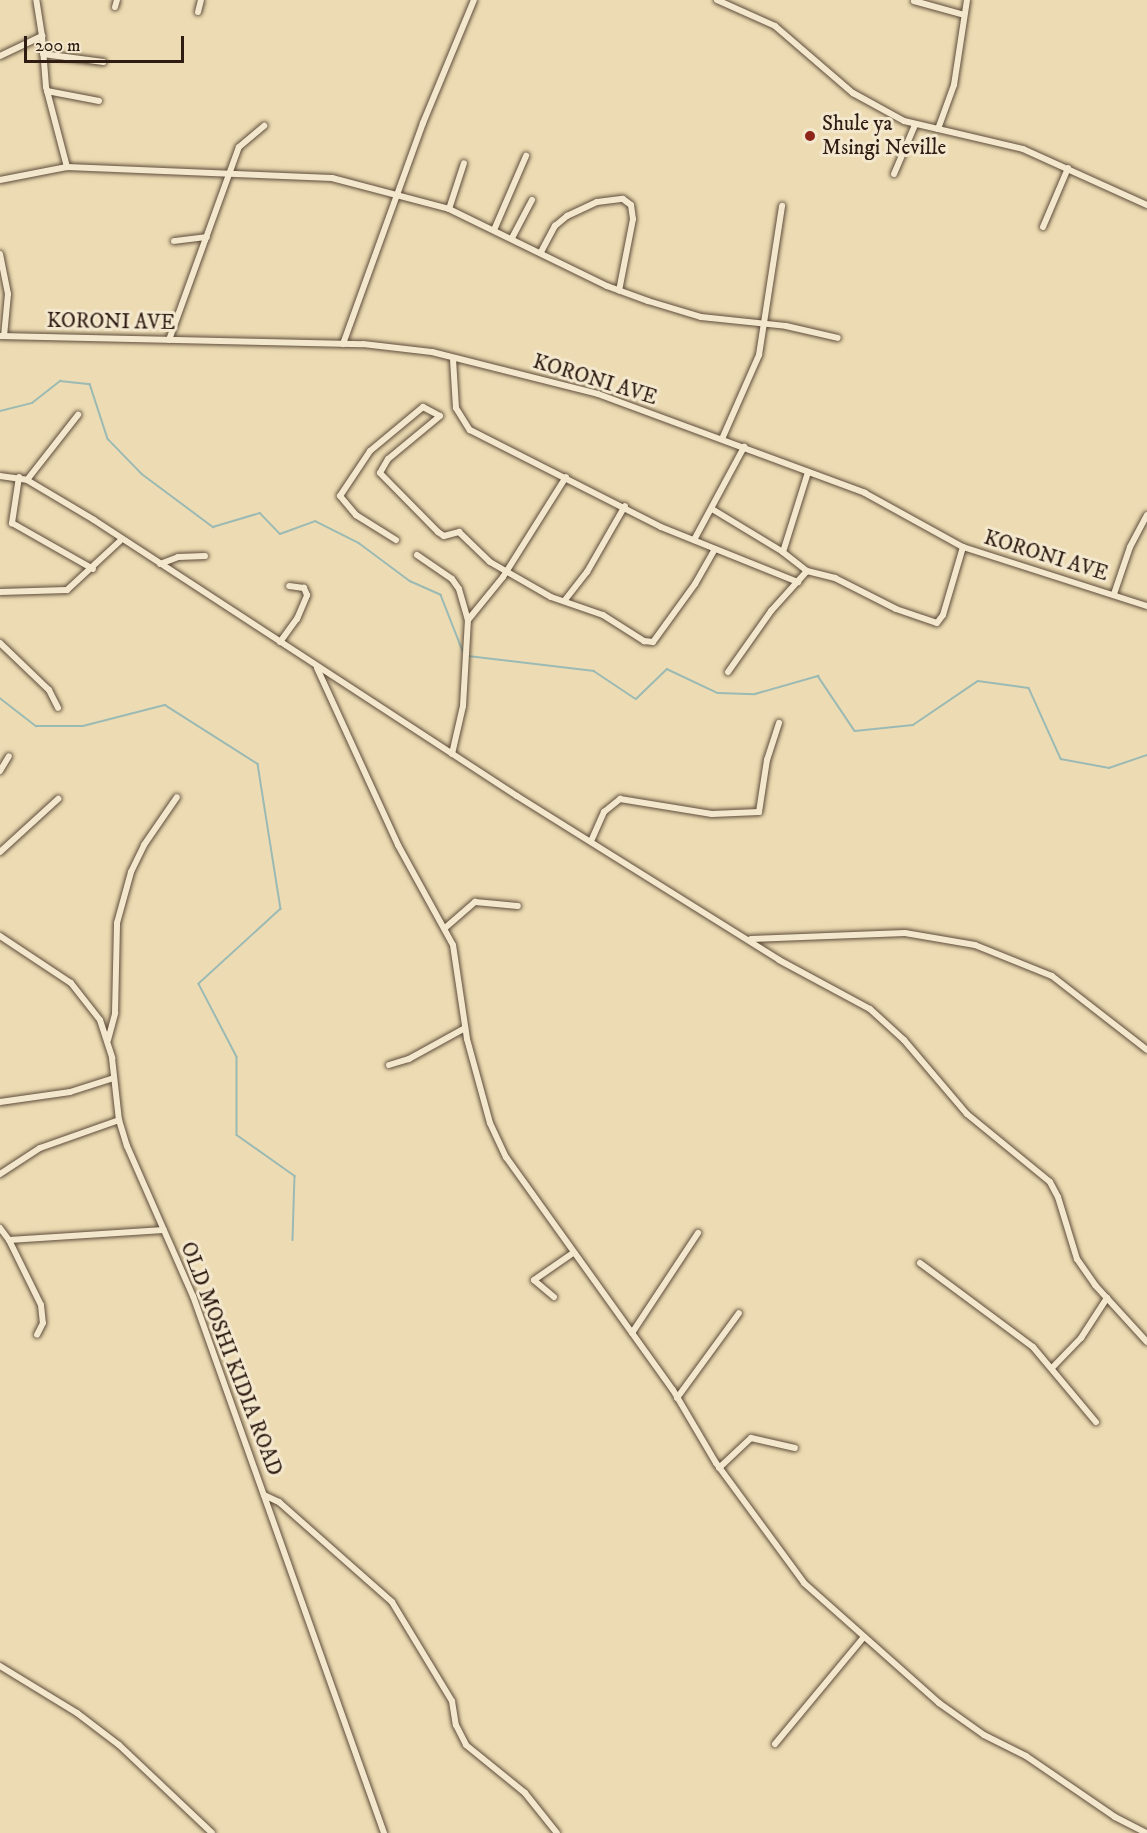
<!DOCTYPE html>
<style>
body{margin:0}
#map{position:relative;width:1147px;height:1833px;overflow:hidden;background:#eddcb3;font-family:"IM FELL DW Pica",serif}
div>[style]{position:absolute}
.stream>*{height:1.5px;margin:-0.75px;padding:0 0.75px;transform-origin:0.75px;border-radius:0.75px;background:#9bbab4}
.roads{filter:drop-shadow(0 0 2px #5e4c3b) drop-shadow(0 0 2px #5e4c3b)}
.minor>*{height:6px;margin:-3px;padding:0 3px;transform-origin:3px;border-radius:3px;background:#f3e8ce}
.dots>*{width:16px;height:16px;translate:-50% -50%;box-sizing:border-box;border:3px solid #f3e8ce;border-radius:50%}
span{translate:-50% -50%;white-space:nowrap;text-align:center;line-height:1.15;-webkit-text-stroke:6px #f3e8ce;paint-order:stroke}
.poi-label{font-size:21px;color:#2f1c13}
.left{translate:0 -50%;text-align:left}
.street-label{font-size:21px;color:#2f1c13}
.scale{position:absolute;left:24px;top:36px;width:160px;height:27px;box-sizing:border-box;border:3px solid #2f1c13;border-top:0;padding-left:8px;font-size:18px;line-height:21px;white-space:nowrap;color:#2f1c13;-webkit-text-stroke:4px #f3e8ce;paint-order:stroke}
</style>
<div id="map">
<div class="stream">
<div style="left:0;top:411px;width:33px;rotate:-14deg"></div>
<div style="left:32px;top:403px;width:36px;rotate:-38deg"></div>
<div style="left:60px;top:381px;width:30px;rotate:6deg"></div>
<div style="left:90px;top:384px;width:58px;rotate:71.9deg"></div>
<div style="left:108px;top:439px;width:49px;rotate:45.8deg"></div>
<div style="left:142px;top:474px;width:89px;rotate:36.7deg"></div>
<div style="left:213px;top:527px;width:49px;rotate:-16.6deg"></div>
<div style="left:260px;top:513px;width:29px;rotate:46deg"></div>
<div style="left:280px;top:534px;width:37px;rotate:-20deg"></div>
<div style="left:315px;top:521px;width:49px;rotate:26.6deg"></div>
<div style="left:359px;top:543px;width:64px;rotate:36.7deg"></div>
<div style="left:410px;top:581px;width:34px;rotate:24deg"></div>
<div style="left:441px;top:595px;width:60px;rotate:68.6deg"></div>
<div style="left:468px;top:656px;width:127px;rotate:6.8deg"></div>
<div style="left:594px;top:671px;width:50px;rotate:33.7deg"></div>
<div style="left:636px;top:699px;width:43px;rotate:-44.1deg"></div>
<div style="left:667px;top:669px;width:56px;rotate:25.2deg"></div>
<div style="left:718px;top:693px;width:37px;rotate:2deg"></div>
<div style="left:755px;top:694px;width:66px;rotate:-15.9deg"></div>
<div style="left:818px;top:676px;width:66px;rotate:56.1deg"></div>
<div style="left:855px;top:731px;width:58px;rotate:-5.9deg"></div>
<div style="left:913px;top:725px;width:78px;rotate:-34.1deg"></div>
<div style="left:978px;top:681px;width:51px;rotate:7.8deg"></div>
<div style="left:1029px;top:688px;width:78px;rotate:65.7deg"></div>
<div style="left:1061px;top:759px;width:49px;rotate:10.6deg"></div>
<div style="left:1109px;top:768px;width:40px;rotate:-18.9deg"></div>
<div style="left:0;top:698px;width:46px;rotate:37.9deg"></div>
<div style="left:36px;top:726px;width:47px"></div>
<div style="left:83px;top:726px;width:85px;rotate:-14.4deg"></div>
<div style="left:165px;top:705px;width:110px;rotate:32.4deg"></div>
<div style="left:258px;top:764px;width:147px;rotate:81deg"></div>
<div style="left:281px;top:909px;width:111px;rotate:137.6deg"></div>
<div style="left:199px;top:984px;width:82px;rotate:62.5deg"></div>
<div style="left:237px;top:1057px;width:78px;rotate:90deg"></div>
<div style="left:237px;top:1135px;width:71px;rotate:35.3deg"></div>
<div style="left:295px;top:1176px;width:64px;rotate:91.8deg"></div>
</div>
<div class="roads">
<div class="minor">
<div style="left:717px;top:0;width:64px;rotate:24.1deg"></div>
<div style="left:775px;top:26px;width:103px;rotate:40.7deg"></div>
<div style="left:853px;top:93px;width:58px;rotate:28.8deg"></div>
<div style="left:904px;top:121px;width:122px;rotate:13.2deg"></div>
<div style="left:1023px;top:149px;width:136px;rotate:24.3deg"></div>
<div style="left:914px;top:1px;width:52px;rotate:15.6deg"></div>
<div style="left:115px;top:7px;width:7px;rotate:-74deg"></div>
<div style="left:198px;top:12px;width:12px;rotate:-76deg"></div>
<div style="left:42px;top:36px;width:51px;rotate:85.5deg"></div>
<div style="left:46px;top:87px;width:83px;rotate:75.3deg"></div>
<div style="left:67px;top:167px;width:265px;rotate:2.4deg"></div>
<div style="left:332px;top:178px;width:121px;rotate:14.8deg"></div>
<div style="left:449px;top:209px;width:176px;rotate:26deg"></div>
<div style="left:607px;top:286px;width:44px;rotate:20.1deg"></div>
<div style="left:648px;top:301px;width:55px;rotate:16.8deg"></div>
<div style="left:701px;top:317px;width:85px;rotate:6deg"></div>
<div style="left:786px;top:326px;width:53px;rotate:13deg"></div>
<div style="left:43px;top:54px;width:61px;rotate:7.6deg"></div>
<div style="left:0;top:56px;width:47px;rotate:-25.5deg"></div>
<div style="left:42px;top:36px;width:36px;rotate:-99deg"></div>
<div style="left:47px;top:91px;width:53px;rotate:10.9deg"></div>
<div style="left:938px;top:129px;width:47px;rotate:-70deg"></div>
<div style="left:954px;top:85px;width:86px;rotate:-81.3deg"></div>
<div style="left:894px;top:174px;width:53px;rotate:-66.8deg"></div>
<div style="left:0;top:180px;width:68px;rotate:-11deg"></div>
<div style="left:449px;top:209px;width:48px;rotate:-71.9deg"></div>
<div style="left:1043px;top:227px;width:64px;rotate:-67deg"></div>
<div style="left:494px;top:230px;width:81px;rotate:-66.6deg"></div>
<div style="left:512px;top:238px;width:43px;rotate:-62.2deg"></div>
<div style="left:174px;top:241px;width:33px;rotate:-7deg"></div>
<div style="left:541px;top:252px;width:30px;rotate:-62deg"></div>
<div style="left:555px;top:226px;width:16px;rotate:-40deg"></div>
<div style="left:567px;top:216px;width:33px;rotate:-25deg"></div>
<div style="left:597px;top:202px;width:26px;rotate:-7deg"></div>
<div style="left:623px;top:199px;width:10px;rotate:37deg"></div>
<div style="left:631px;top:205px;width:14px;rotate:82deg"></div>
<div style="left:633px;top:219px;width:73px;rotate:101deg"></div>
<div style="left:0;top:254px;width:41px;rotate:78.7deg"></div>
<div style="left:8px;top:294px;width:42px;rotate:95.4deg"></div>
<div style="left:0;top:336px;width:363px;rotate:1.3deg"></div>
<div style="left:363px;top:344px;width:69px;rotate:6.6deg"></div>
<div style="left:432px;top:352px;width:171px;rotate:14.2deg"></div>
<div style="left:598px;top:394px;width:285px;rotate:20.3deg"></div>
<div style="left:865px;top:493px;width:112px;rotate:28.9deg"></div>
<div style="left:963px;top:547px;width:193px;rotate:17.8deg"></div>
<div style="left:169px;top:340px;width:205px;rotate:-70.1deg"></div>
<div style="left:239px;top:147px;width:33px;rotate:-40deg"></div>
<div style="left:343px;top:344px;width:235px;rotate:-70.1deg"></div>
<div style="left:423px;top:123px;width:133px;rotate:-67.5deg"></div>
<div style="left:453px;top:359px;width:49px;rotate:86.5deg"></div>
<div style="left:456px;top:408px;width:26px;rotate:58deg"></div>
<div style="left:470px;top:430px;width:214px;rotate:26.9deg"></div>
<div style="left:661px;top:527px;width:148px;rotate:21.9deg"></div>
<div style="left:722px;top:439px;width:92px;rotate:-66.2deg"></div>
<div style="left:759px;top:355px;width:151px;rotate:-81.2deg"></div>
<div style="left:0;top:476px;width:27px;rotate:8deg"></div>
<div style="left:27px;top:480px;width:78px;rotate:30.8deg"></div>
<div style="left:94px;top:520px;width:505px;rotate:33.12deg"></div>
<div style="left:517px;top:796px;width:309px;rotate:32deg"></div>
<div style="left:779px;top:960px;width:103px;rotate:28.3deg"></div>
<div style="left:870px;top:1009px;width:46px;rotate:42.4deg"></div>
<div style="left:904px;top:1040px;width:97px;rotate:49.6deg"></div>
<div style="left:967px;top:1114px;width:107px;rotate:39.3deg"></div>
<div style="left:1050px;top:1182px;width:17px;rotate:62deg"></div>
<div style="left:1058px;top:1197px;width:65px;rotate:73deg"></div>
<div style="left:1077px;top:1259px;width:32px;rotate:55deg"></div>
<div style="left:1095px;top:1285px;width:77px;rotate:47.6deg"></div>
<div style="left:19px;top:477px;width:47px;rotate:98.7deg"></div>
<div style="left:12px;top:523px;width:93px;rotate:29.6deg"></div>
<div style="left:27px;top:480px;width:83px;rotate:-51.9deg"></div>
<div style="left:712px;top:509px;width:83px;rotate:31.2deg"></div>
<div style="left:396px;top:540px;width:47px;rotate:-148deg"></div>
<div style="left:356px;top:515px;width:25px;rotate:-130deg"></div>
<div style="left:340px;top:496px;width:54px;rotate:-56.3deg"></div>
<div style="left:370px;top:451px;width:69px;rotate:-39.7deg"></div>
<div style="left:423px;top:407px;width:19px;rotate:28deg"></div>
<div style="left:440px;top:416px;width:67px;rotate:140.4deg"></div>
<div style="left:388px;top:459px;width:16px;rotate:120deg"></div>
<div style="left:380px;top:473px;width:83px;rotate:45.5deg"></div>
<div style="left:438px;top:532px;width:7px;rotate:34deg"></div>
<div style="left:444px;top:536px;width:16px;rotate:-15deg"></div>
<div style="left:459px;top:532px;width:43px;rotate:44.1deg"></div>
<div style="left:490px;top:562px;width:70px;rotate:29.8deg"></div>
<div style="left:551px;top:597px;width:55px;rotate:19.1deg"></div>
<div style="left:603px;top:615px;width:49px;rotate:32.4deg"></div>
<div style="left:644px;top:641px;width:9px;rotate:6deg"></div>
<div style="left:653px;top:642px;width:72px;rotate:-54.1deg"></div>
<div style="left:695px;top:584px;width:40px;rotate:-60.3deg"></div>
<div style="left:694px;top:540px;width:106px;rotate:-61.7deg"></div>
<div style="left:417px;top:555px;width:42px;rotate:34.4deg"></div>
<div style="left:452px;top:579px;width:12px;rotate:55deg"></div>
<div style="left:459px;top:589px;width:32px;rotate:74deg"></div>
<div style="left:160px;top:564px;width:19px;rotate:-21deg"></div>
<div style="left:178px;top:557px;width:27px;rotate:-2deg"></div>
<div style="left:807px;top:571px;width:29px;rotate:14deg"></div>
<div style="left:835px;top:578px;width:68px;rotate:26.9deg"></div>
<div style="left:896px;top:609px;width:43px;rotate:18.9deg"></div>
<div style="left:937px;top:623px;width:10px;rotate:-53deg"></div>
<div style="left:943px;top:615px;width:71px;rotate:-73.6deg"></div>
<div style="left:0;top:592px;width:67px;rotate:-1.7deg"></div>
<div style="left:67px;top:590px;width:72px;rotate:-42.8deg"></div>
<div style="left:1114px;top:594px;width:50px;rotate:-71.2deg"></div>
<div style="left:1130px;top:547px;width:36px;rotate:-62deg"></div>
<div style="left:565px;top:600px;width:36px;rotate:-52deg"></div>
<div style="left:587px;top:572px;width:76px;rotate:-60.1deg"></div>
<div style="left:280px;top:642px;width:29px;rotate:-54deg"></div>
<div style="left:297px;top:619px;width:26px;rotate:-67deg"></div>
<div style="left:307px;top:595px;width:8px;rotate:-113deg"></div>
<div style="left:304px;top:588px;width:15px;rotate:-172deg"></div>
<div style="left:0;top:643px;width:68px;rotate:43.8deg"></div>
<div style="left:49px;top:690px;width:20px;rotate:63deg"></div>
<div style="left:317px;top:668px;width:195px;rotate:65.4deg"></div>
<div style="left:398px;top:845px;width:114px;rotate:61.2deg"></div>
<div style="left:453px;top:945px;width:95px;rotate:81.5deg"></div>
<div style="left:467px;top:1039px;width:87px;rotate:74.7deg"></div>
<div style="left:490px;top:1123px;width:38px;rotate:65deg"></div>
<div style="left:506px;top:1157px;width:287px;rotate:54.4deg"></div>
<div style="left:673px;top:1390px;width:85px;rotate:59.5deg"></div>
<div style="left:716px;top:1463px;width:149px;rotate:53.7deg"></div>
<div style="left:804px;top:1583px;width:181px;rotate:41.6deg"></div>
<div style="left:939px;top:1703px;width:55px;rotate:35.4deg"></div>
<div style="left:984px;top:1735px;width:47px;rotate:26.6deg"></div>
<div style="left:1026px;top:1756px;width:108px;rotate:34.4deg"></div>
<div style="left:1115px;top:1817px;width:36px;rotate:27deg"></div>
<div style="left:728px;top:672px;width:75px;rotate:-54.8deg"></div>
<div style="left:771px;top:611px;width:54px;rotate:-48deg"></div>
<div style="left:807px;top:571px;width:31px;rotate:-142deg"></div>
<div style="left:783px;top:552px;width:84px;rotate:-72.6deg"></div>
<div style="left:452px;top:754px;width:49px;rotate:-77.1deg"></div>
<div style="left:463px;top:706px;width:86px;rotate:-86.7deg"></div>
<div style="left:468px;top:620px;width:55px;rotate:-50.9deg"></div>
<div style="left:503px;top:577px;width:118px;rotate:-57.8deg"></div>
<div style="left:0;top:771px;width:17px;rotate:-59deg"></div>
<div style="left:592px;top:839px;width:30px;rotate:-66deg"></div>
<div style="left:604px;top:812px;width:21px;rotate:-39deg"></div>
<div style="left:620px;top:799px;width:93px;rotate:9.3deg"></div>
<div style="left:712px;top:814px;width:47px;rotate:-2.4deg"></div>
<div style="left:759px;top:812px;width:53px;rotate:-81.3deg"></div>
<div style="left:767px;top:760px;width:39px;rotate:-72deg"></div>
<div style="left:0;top:852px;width:79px;rotate:-42.4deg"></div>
<div style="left:445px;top:928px;width:40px;rotate:-41deg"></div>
<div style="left:475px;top:902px;width:43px;rotate:5.3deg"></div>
<div style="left:0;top:936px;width:85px;rotate:33.5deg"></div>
<div style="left:71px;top:983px;width:47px;rotate:51.9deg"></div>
<div style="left:100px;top:1020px;width:40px;rotate:72deg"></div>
<div style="left:112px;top:1058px;width:62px;rotate:83.6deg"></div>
<div style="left:119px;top:1120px;width:27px;rotate:73deg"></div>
<div style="left:127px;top:1146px;width:164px;rotate:66.3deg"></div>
<div style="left:193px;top:1296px;width:570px;rotate:70.42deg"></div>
<div style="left:751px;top:939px;width:154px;rotate:-2.2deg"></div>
<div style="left:905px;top:933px;width:71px;rotate:9.7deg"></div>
<div style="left:975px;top:945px;width:83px;rotate:21.9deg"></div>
<div style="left:1052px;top:976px;width:120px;rotate:37.9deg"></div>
<div style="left:108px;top:1040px;width:28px;rotate:-75deg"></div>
<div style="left:115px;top:1013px;width:90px;rotate:-88.7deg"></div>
<div style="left:117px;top:923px;width:53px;rotate:-74.6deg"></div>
<div style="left:131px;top:872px;width:30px;rotate:-64deg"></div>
<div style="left:144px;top:845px;width:58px;rotate:-55.5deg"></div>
<div style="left:389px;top:1065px;width:21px;rotate:-17deg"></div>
<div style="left:409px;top:1059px;width:64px;rotate:-29deg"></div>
<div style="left:0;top:1102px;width:71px;rotate:-8.1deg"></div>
<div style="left:70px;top:1092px;width:46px;rotate:-17.7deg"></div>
<div style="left:0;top:1174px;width:48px;rotate:-33deg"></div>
<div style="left:40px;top:1148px;width:84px;rotate:-19.5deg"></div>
<div style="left:0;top:1228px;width:15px;rotate:53deg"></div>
<div style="left:9px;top:1240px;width:155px;rotate:-3.7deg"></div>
<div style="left:9px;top:1240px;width:72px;rotate:63.8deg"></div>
<div style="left:41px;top:1305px;width:18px;rotate:84deg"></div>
<div style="left:43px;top:1323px;width:13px;rotate:117deg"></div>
<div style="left:920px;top:1263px;width:141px;rotate:36.6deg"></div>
<div style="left:1033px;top:1347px;width:98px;rotate:50deg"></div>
<div style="left:554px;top:1297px;width:26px;rotate:-140deg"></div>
<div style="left:534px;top:1280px;width:47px;rotate:-34.7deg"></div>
<div style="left:632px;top:1333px;width:120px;rotate:-56.6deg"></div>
<div style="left:1052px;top:1368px;width:42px;rotate:-46deg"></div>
<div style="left:1081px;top:1338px;width:48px;rotate:-57deg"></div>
<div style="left:677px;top:1398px;width:105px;rotate:-53.9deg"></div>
<div style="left:719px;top:1468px;width:44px;rotate:-43.2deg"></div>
<div style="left:751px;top:1438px;width:45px;rotate:12.8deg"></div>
<div style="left:264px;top:1495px;width:17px;rotate:25deg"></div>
<div style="left:279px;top:1502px;width:151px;rotate:41.5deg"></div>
<div style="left:392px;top:1602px;width:116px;rotate:58.8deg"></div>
<div style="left:452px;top:1701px;width:24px;rotate:81deg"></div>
<div style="left:456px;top:1725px;width:22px;rotate:63deg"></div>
<div style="left:466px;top:1745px;width:76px;rotate:39.1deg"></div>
<div style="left:525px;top:1793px;width:51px;rotate:51.3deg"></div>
<div style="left:0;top:1666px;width:90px;rotate:31.4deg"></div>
<div style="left:77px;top:1713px;width:53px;rotate:37.3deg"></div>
<div style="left:119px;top:1745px;width:128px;rotate:43.4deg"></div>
<div style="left:775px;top:1744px;width:138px;rotate:-50.3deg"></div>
</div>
</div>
<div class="dots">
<div style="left:810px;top:136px;background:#8f2418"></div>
</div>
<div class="poi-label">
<span class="left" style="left:822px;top:136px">Shule ya<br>Msingi Neville</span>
</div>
<div class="street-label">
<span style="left:111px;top:322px;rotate:1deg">KORONI AVE</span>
<span style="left:595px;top:380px;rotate:17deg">KORONI AVE</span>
<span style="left:1046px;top:556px;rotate:17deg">KORONI AVE</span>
<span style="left:231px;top:1359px;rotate:69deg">OLD MOSHI KIDIA ROAD</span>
</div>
<div class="scale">200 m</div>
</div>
